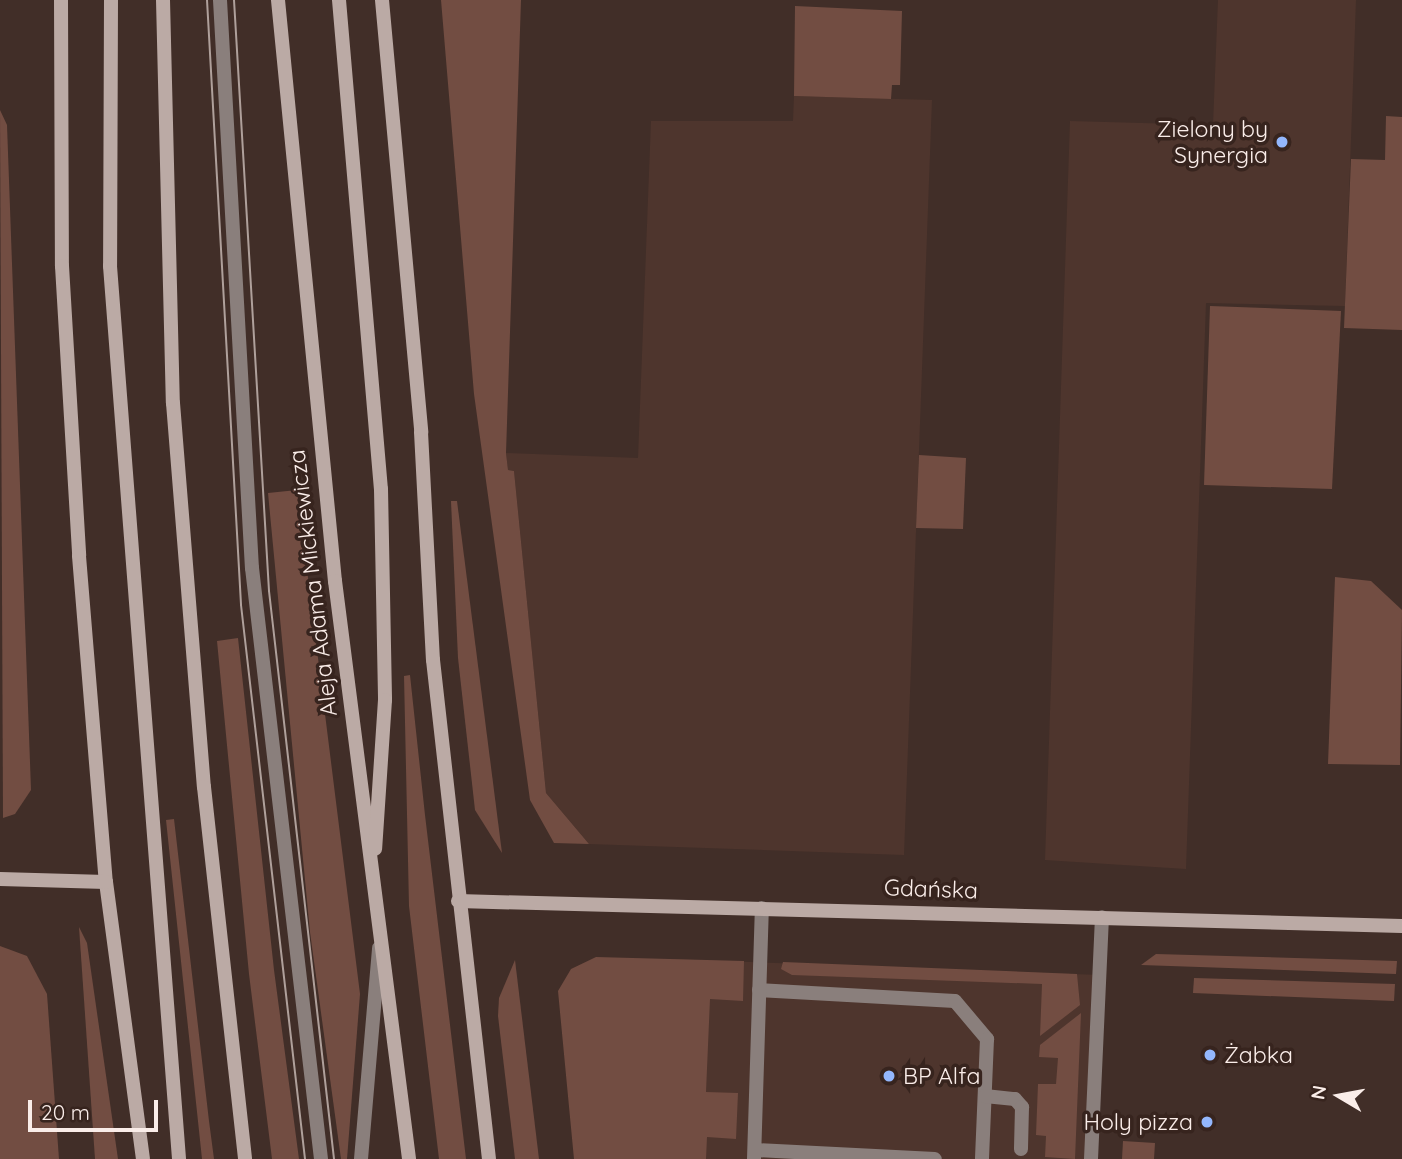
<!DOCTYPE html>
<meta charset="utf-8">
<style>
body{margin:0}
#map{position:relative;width:1402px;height:1159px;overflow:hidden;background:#412e28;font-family:Quicksand,sans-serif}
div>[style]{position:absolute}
.built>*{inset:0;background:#4e352d}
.green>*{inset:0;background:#724d42}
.lane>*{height:14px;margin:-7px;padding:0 7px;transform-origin:7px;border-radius:7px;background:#8a7f7c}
.secondary>*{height:14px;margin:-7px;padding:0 7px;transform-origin:7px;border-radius:7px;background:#bbaaa5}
.tram>*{height:2px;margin:-1px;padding:0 1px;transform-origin:1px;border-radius:1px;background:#afa09b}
.dots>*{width:19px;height:19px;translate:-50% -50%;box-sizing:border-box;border:4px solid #37241e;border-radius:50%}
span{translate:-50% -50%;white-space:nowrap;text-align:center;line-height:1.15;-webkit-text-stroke:7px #37241e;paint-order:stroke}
.poi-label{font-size:23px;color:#faede9}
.right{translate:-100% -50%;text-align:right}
.left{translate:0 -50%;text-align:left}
.street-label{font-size:23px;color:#faede9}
.north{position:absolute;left:1304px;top:1061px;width:70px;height:70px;-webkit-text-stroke:5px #37241e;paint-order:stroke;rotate:280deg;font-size:19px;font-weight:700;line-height:28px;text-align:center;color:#faede9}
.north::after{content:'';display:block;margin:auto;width:24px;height:32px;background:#faede9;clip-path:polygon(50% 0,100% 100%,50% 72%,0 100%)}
.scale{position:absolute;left:28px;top:1100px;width:130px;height:32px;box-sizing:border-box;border:4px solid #faede9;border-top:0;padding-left:9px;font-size:21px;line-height:24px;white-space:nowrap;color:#faede9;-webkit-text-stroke:5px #37241e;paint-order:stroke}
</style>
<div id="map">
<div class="built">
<div style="clip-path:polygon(1218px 0,1356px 0,1345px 306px,1206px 303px,1186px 869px,1045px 860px,1070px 121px,1213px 125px)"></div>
<div style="clip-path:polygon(794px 96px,932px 100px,904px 855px,589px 844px,546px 793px,514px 471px,508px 470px,506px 453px,638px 458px,651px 121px,793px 121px)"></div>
<div style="clip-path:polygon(667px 959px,1100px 975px,1091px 1159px,666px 1159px)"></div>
</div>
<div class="green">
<div style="clip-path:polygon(441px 0,521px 0,506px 453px,508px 470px,514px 471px,546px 793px,589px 844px,554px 843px,530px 800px,474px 394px)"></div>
<div style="clip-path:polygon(795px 6px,902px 11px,900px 85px,892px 85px,891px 99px,794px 96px)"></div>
<div style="clip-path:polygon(0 110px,7px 125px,31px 790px,15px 814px,3px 818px)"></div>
<div style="clip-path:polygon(1386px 116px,1402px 117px,1402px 330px,1344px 328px,1351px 159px,1385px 160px)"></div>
<div style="clip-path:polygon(1210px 306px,1341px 311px,1332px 489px,1204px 485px)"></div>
<div style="clip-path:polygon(919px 455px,966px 458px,963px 529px,916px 528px)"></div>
<div style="clip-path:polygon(297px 490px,360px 994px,347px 1159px,341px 1159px,310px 932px,268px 493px)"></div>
<div style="clip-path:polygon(451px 501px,457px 501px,502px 853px,475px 810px,458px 658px)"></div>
<div style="clip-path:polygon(1335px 577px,1371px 581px,1402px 610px,1400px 765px,1328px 764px)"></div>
<div style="clip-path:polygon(238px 638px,274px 970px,299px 1159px,272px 1159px,249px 974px,217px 641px)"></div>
<div style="clip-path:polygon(410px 675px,425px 815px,466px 1159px,439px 1159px,409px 906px,404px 676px)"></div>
<div style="clip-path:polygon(174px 819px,209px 1121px,214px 1159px,202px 1159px,166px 820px)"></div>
<div style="clip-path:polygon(79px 927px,87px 943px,118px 1159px,95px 1159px)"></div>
<div style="clip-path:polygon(0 946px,27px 956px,47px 994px,59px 1159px,0 1159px)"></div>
<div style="clip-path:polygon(1156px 954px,1397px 961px,1396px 974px,1141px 965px)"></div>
<div style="clip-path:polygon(596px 957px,744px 961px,743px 1001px,710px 999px,706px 1092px,738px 1093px,736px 1139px,707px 1137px,706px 1159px,574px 1159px,558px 991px,571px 969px)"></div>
<div style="clip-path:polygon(515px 960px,539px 1159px,515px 1159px,498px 1016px,499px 998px)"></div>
<div style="clip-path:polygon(783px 962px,1077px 974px,1080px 1005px,1040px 1036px,1042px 984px,792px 975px,781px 969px)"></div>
<div style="clip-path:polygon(1194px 978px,1395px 984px,1394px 1001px,1193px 993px)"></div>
<div style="clip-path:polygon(1081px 1013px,1075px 1159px,1045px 1157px,1046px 1136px,1036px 1135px,1038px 1084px,1056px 1084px,1058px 1058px,1039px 1057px,1040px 1045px)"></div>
<div style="clip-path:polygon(1123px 1141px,1155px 1143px,1154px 1159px,1122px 1159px)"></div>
</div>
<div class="lane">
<div style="left:220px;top:0;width:569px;rotate:86.78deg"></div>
<div style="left:252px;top:568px;width:595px;rotate:83.34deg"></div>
<div style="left:759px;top:990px;width:196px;rotate:3.2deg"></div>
<div style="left:955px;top:1001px;width:50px;rotate:49.9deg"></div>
<div style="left:987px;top:1039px;width:120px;rotate:92.4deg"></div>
<div style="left:985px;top:1096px;width:30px;rotate:6deg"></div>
<div style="left:1015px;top:1099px;width:11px;rotate:49deg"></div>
<div style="left:1022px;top:1107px;width:42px;rotate:91.4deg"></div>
<div style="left:755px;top:1150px;width:180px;rotate:2.9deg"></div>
<div style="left:361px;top:1159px;width:212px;rotate:-85.1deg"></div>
<div style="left:754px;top:1159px;width:251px;rotate:-88.2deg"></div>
<div style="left:1091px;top:1159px;width:242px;rotate:-87.4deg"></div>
</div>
<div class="secondary">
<div style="left:61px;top:0;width:266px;rotate:89.8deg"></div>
<div style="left:62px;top:266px;width:290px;rotate:86.6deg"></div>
<div style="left:79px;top:556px;width:327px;rotate:85.3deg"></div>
<div style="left:106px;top:882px;width:279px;rotate:82.4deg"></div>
<div style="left:111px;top:0;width:266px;rotate:90.2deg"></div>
<div style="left:110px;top:266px;width:896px;rotate:85.58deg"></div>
<div style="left:163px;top:0;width:403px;rotate:88.6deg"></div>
<div style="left:173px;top:403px;width:385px;rotate:85.4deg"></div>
<div style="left:204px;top:787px;width:374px;rotate:83.7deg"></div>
<div style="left:278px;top:0;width:584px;rotate:84.4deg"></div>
<div style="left:335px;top:581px;width:583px;rotate:82.7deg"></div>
<div style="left:339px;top:0;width:491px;rotate:85.1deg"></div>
<div style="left:381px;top:489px;width:211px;rotate:88.9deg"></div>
<div style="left:385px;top:700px;width:149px;rotate:93.8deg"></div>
<div style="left:382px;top:0;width:434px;rotate:84.8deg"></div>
<div style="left:421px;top:432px;width:228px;rotate:87deg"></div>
<div style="left:433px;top:660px;width:502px;rotate:83.6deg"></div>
<div style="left:0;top:879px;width:106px;rotate:1.6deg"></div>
<div style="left:458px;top:901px;width:944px;rotate:1.52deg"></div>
</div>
<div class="tram">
<div style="left:207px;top:0;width:606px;rotate:86.78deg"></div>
<div style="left:241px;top:605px;width:558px;rotate:83.41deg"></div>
<div style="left:234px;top:0;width:592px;rotate:86.61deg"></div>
<div style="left:269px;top:591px;width:572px;rotate:83.47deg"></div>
</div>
<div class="dots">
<div style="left:1282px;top:142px;background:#93b7fd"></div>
<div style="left:1210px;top:1055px;background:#93b7fd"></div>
<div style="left:889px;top:1076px;background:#93b7fd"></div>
<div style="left:1207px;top:1122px;background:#93b7fd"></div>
</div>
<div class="poi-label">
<span class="right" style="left:1268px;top:142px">Zielony by<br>Synergia</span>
<span class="left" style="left:1224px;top:1055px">Żabka</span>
<span class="left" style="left:903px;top:1076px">BP Alfa</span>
<span class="right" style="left:1193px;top:1122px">Holy pizza</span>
</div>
<div class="street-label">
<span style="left:313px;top:583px;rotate:-97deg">Aleja Adama Mickiewicza</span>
<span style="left:931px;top:889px;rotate:2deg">Gdańska</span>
</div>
<div class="north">N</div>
<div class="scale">20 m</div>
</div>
